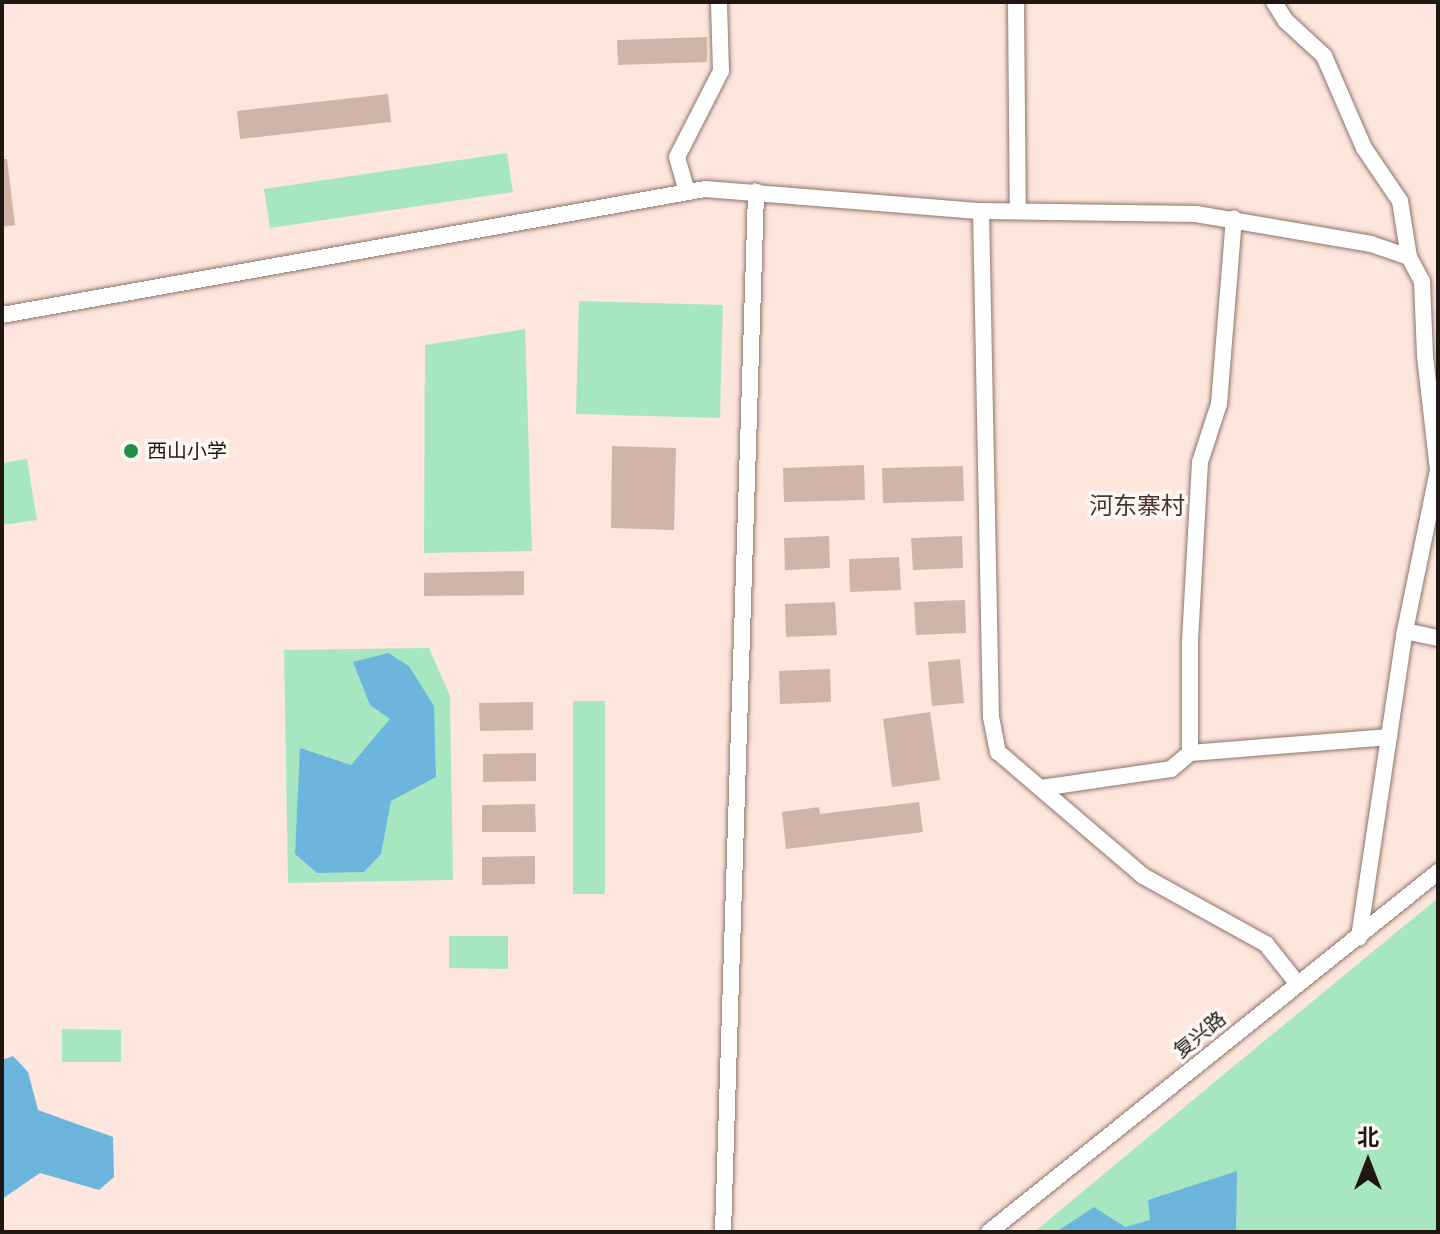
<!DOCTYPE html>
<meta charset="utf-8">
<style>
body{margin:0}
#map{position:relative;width:1440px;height:1234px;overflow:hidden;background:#fde6dd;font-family:Helvetica,"Noto Sans SC",sans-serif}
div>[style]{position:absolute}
.green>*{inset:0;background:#a6e7c2}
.water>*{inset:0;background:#6cb6dd}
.building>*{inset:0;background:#d0b4a9}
.roads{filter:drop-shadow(0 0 2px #8d7469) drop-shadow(0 0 2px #8d7469)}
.street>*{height:16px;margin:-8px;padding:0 8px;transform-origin:8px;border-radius:8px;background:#fff}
.dots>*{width:22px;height:22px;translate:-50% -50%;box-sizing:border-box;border:4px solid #fef8f5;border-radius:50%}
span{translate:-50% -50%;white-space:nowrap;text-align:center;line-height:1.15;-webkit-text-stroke:7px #fef8f5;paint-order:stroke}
.poi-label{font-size:20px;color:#201713}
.left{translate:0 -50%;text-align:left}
.street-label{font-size:20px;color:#201713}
.quarter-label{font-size:24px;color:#4a342b}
.frame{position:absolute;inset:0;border:4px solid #201713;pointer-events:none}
.north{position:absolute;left:1328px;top:1122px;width:80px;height:80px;-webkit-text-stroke:6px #fef8f5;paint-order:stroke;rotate:0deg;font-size:22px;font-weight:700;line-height:32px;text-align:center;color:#201713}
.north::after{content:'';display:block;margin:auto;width:28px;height:36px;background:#201713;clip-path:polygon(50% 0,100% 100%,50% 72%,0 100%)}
</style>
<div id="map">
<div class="green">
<div style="clip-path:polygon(507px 153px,513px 192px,270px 228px,264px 189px)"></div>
<div style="clip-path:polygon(579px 301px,723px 305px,720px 418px,576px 414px)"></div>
<div style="clip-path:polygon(525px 329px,532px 551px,424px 553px,425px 345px)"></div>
<div style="clip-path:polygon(27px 459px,37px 520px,2px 525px,2px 463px)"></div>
<div style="clip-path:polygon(429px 648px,450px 696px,453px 880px,288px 883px,284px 650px)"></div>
<div style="clip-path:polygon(573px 701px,605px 701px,605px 894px,573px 894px)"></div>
<div style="clip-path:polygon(1438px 898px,1438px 1232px,1034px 1232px,1234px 1066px)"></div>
<div style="clip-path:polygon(449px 936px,508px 936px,508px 969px,449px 968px)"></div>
<div style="clip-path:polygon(62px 1029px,121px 1030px,121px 1062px,62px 1062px)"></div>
</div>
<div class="water">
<div style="clip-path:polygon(388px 653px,409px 666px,434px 706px,436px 777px,391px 801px,381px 854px,364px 872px,317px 873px,295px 854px,300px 748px,351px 765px,390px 719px,370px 705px,353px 662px)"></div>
<div style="clip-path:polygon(13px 1056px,28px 1072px,38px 1110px,113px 1137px,114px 1177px,99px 1190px,40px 1173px,2px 1199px,2px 1060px)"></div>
<div style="clip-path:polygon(1237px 1171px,1236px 1232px,1056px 1232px,1094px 1207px,1125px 1227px,1150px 1220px,1148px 1200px)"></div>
</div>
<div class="building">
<div style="clip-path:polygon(707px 37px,707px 62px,618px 65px,617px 40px)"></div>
<div style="clip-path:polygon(388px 94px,391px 122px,240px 139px,237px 111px)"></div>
<div style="clip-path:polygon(2px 159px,7px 159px,15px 225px,2px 227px)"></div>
<div style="clip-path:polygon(612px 446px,676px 448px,674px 530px,611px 528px)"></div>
<div style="clip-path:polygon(864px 465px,865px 500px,784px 502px,783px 468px)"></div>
<div style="clip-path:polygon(963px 466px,964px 501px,883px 503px,882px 468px)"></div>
<div style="clip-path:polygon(829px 536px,830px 568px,785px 570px,784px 538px)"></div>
<div style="clip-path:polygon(962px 536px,963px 568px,913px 570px,911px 538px)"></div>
<div style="clip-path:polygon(899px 557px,901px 590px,850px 592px,849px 559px)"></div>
<div style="clip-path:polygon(524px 571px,524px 595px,424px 596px,424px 573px)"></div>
<div style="clip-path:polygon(965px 600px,966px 633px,916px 635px,914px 602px)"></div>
<div style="clip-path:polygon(835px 602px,837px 635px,786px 637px,785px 604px)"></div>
<div style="clip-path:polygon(960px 659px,964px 703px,932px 706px,928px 662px)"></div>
<div style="clip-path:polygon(830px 669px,831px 702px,780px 704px,779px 671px)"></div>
<div style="clip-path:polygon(533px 702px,533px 730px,480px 731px,479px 703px)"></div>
<div style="clip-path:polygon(930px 712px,940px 780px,892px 787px,883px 719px)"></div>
<div style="clip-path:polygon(536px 753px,536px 781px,483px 782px,483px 754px)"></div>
<div style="clip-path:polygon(919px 802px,923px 832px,786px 849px,782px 812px,819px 807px,820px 814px)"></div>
<div style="clip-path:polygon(535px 804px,536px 832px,482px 832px,482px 805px)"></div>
<div style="clip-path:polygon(535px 856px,535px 884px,482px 885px,482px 857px)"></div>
</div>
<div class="roads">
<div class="street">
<div style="left:1016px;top:2px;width:209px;rotate:89.5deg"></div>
<div style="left:1274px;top:2px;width:22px;rotate:58deg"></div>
<div style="left:1286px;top:21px;width:52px;rotate:42.6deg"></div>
<div style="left:1324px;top:56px;width:100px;rotate:66.5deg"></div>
<div style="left:1364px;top:148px;width:64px;rotate:55.8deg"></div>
<div style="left:1400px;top:201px;width:57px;rotate:80.9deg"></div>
<div style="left:687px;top:192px;width:36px;rotate:-106deg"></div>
<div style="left:677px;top:157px;width:97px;rotate:-62.9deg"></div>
<div style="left:721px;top:71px;width:69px;rotate:-91.7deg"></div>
<div style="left:981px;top:211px;width:506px;rotate:88.87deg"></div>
<div style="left:991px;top:717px;width:36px;rotate:79deg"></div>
<div style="left:998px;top:752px;width:191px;rotate:40.5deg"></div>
<div style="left:1143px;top:876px;width:141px;rotate:28.9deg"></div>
<div style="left:1266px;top:944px;width:50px;rotate:51.5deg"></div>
<div style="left:2px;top:315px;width:714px;rotate:-10.16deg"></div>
<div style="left:705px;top:189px;width:277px;rotate:4.6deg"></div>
<div style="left:981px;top:211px;width:215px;rotate:0.8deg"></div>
<div style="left:1196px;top:214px;width:178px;rotate:9.7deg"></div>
<div style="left:1371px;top:244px;width:40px;rotate:18.9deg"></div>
<div style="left:1409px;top:257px;width:27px;rotate:62deg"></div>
<div style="left:1422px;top:281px;width:75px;rotate:87.7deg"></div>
<div style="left:1425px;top:356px;width:115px;rotate:83.5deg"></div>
<div style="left:1438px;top:470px;width:169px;rotate:101.6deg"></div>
<div style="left:1404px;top:636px;width:305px;rotate:98.5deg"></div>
<div style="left:1405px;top:631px;width:34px;rotate:12deg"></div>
<div style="left:1190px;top:753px;width:112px;rotate:-90deg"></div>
<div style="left:1190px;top:641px;width:179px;rotate:-86.8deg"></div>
<div style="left:1200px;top:462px;width:61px;rotate:-71.9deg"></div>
<div style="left:1219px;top:404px;width:186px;rotate:-85.4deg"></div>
<div style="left:1041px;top:788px;width:131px;rotate:-8.3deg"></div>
<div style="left:1171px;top:769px;width:25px;rotate:-40deg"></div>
<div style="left:1190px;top:753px;width:200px;rotate:-4.6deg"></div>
<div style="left:723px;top:1232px;width:1041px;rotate:-88.18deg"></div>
<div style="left:989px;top:1232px;width:576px;rotate:-38.72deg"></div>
</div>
</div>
<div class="dots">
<div style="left:131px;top:451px;background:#208f48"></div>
</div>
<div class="poi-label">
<span class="left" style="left:147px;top:451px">西山小学</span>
</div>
<div class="street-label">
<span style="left:1200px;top:1035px;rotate:-39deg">复兴路</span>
</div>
<div class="quarter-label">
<span style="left:1137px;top:506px">河东寨村</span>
</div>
<div class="frame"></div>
<div class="north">北</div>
</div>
